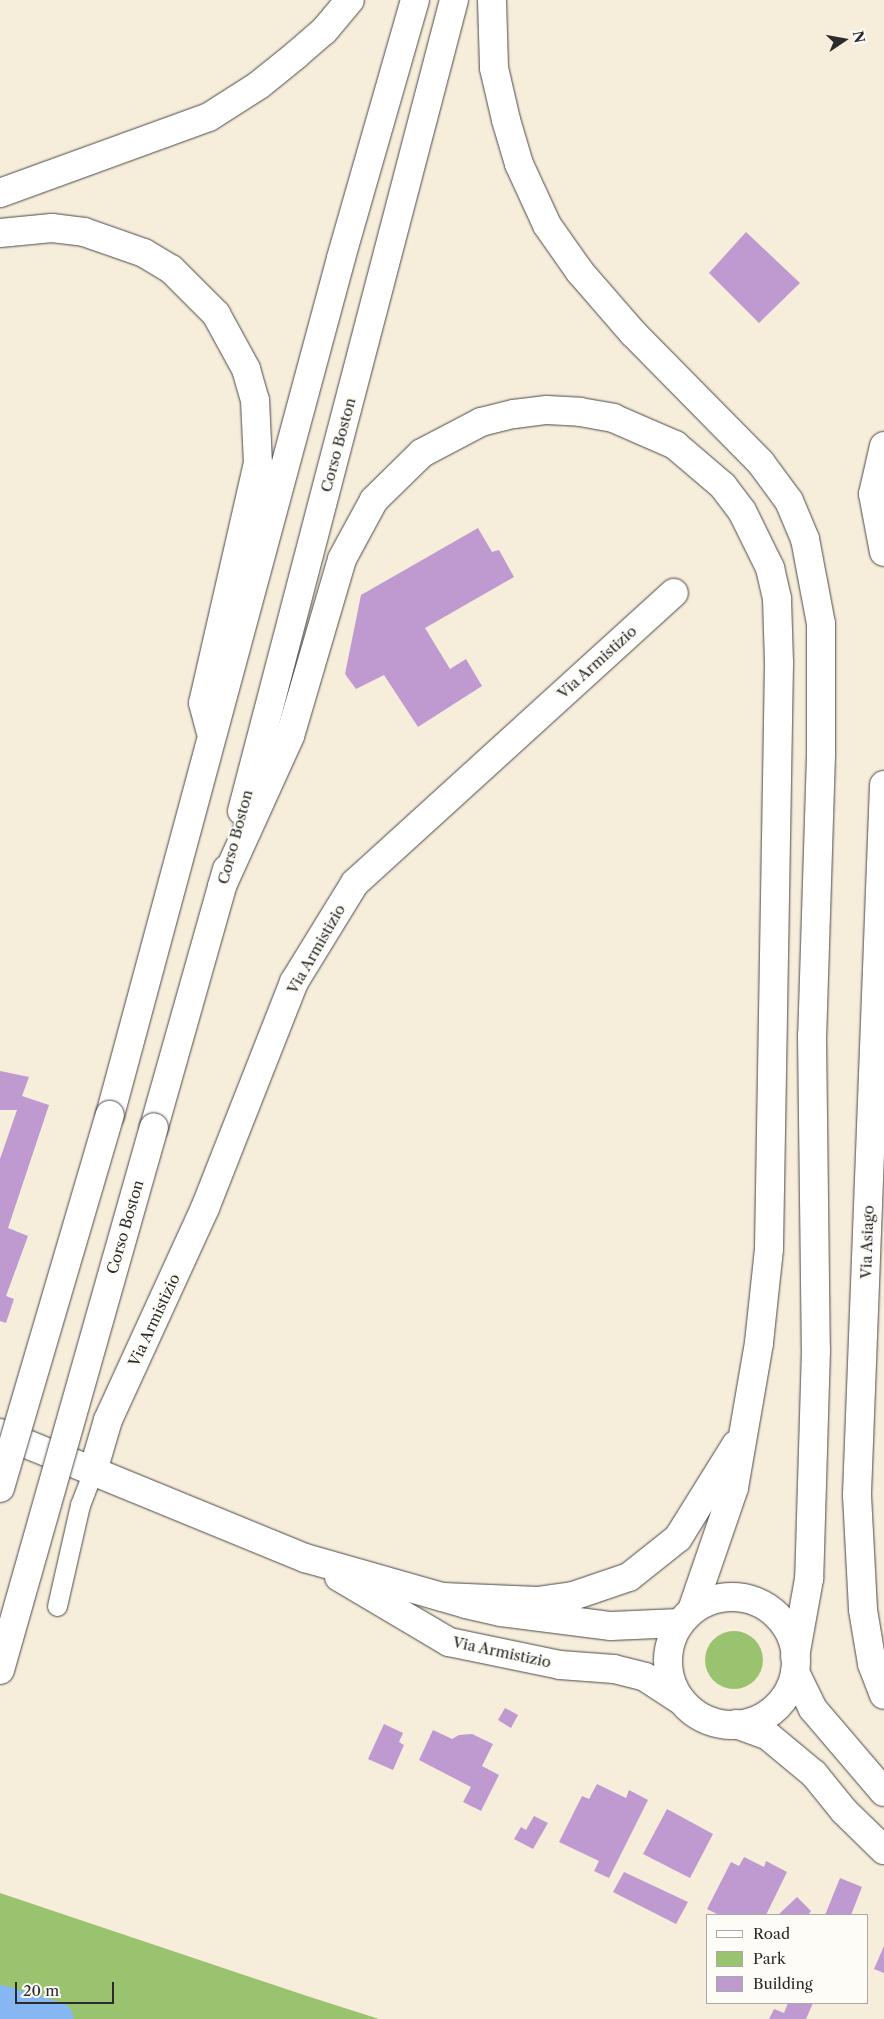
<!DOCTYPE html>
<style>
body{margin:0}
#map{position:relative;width:884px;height:2019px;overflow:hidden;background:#f7eddb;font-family:"Libre Caslon Text",serif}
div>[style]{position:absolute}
.green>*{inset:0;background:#9ac36f}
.round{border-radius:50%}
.canal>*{height:34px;margin:-17px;padding:0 17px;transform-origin:17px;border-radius:17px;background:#87b7f3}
.building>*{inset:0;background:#be9ad0}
.roads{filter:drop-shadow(0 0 1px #4a4845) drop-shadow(0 0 1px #4a4845)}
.service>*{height:19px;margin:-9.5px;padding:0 9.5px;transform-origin:9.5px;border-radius:9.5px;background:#fff}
.minor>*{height:28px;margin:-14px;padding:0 14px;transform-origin:14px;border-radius:14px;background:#fff}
.tertiary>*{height:28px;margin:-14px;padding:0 14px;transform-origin:14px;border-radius:14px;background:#fff}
.tertiary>.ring{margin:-14px;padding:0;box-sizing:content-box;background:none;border:28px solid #fff;border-radius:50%}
.trunk>*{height:28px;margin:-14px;padding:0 14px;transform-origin:14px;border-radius:14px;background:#fff}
.bridges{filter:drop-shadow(0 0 1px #4a4845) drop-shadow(0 0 1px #4a4845)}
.trunk-bridge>*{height:28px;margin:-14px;padding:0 14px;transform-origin:14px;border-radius:14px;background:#fff}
span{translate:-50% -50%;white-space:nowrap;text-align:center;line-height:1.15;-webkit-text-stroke:4.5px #fdfcf7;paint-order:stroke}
.street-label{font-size:15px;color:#2b2b2b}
.legend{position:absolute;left:706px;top:1914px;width:162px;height:90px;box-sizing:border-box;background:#fdfcf7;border:1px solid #a9a8a5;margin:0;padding:6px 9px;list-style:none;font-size:15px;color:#2b2b2b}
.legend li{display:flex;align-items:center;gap:10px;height:25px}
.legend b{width:25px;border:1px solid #a9a8a5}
.north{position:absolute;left:819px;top:15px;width:50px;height:50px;-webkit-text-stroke:4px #fdfcf7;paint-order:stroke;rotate:78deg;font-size:14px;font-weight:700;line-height:20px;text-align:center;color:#2b2b2b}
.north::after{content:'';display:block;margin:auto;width:18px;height:22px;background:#2b2b2b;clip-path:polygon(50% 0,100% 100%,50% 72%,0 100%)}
.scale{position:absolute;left:15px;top:1982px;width:99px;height:22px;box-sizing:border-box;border:2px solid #2b2b2b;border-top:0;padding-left:6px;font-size:15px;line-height:18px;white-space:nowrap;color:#2b2b2b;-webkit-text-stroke:4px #fdfcf7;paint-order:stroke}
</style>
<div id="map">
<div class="green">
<div class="round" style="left:705px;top:1631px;width:58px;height:58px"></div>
<div style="clip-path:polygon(0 1893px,307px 1996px,379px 2019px,0 2019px)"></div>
</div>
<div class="canal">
<div style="left:0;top:2002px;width:59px;rotate:16.6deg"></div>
</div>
<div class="building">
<div style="clip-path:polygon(746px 232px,800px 283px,759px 323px,709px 273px)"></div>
<div style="clip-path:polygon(478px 528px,492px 552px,499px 550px,514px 577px,425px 628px,450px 669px,466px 659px,482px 686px,418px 727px,384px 675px,356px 689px,345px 674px,361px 595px)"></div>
<div style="clip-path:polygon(0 1071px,29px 1077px,22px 1096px,49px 1105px,8px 1228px,28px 1236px,6px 1296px,14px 1299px,6px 1323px,0 1321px,0 1159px,17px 1110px,0 1110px)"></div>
<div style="clip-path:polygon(505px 1708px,518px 1715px,511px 1728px,498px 1720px)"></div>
<div style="clip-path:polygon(384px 1724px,403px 1733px,399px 1742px,404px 1745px,393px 1770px,368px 1759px)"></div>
<div style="clip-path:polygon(433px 1730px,452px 1739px,459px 1735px,472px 1734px,493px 1744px,482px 1766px,499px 1775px,481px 1811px,463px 1802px,471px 1787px,419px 1760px)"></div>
<div style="clip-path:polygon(597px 1784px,626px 1798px,629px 1790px,648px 1800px,609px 1878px,594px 1871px,599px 1861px,559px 1842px,582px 1796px,589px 1799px)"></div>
<div style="clip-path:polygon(667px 1809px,713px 1834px,690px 1878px,643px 1854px)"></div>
<div style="clip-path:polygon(534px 1816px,548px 1823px,533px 1849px,514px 1839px,521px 1827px,526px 1830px)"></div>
<div style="clip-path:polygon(744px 1857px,764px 1867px,766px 1861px,787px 1872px,766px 1915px,719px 1915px,707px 1909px,731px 1862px,739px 1866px)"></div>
<div style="clip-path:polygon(624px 1872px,688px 1902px,676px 1924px,613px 1892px)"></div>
<div style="clip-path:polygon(840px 1878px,862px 1887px,851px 1915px,825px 1915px)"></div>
<div style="clip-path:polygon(797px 1897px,811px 1911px,808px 1915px,778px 1915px)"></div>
<div style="clip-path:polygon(884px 1946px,884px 1973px,874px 1969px)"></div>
<div style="clip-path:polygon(788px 2003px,813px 2003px,806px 2019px,769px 2019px,774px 2009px,784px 2013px)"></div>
</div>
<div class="roads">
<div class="service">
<div style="left:57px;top:1606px;width:104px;rotate:-77.2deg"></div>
<div style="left:80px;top:1505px;width:36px;rotate:-69deg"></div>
</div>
<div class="minor">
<div style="left:884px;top:446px;width:49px;rotate:102.9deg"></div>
<div style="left:873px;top:494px;width:59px;rotate:79.3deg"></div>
<div style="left:884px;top:785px;width:711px;rotate:92.18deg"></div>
<div style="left:857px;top:1495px;width:115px;rotate:87deg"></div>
<div style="left:863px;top:1610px;width:55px;rotate:80.5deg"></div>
<div style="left:872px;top:1664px;width:33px;rotate:69deg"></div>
<div style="left:93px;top:1471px;width:53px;rotate:-73.6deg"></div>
<div style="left:108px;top:1420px;width:233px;rotate:-65.4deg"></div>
<div style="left:205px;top:1208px;width:243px;rotate:-68.5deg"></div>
<div style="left:294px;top:982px;width:116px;rotate:-58.4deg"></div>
<div style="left:355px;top:883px;width:431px;rotate:-42.3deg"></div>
</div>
<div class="tertiary">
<div style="left:0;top:1433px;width:330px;rotate:22.3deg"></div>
<div style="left:305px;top:1558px;width:167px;rotate:15.9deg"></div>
<div style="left:466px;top:1604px;width:36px;rotate:13deg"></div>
<div style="left:501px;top:1612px;width:111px;rotate:7.3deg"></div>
<div style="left:611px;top:1626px;width:69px;rotate:-2.5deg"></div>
<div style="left:339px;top:1577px;width:128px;rotate:30.6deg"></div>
<div style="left:449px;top:1642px;width:113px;rotate:11.7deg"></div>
<div style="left:560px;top:1665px;width:54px;rotate:4.2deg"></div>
<div style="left:614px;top:1669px;width:32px;rotate:14deg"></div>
<div style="left:645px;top:1677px;width:44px;rotate:33deg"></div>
<div class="ring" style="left:668px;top:1597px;width:100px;height:100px"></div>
<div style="left:795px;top:1672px;width:41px;rotate:64.1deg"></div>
<div style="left:813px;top:1709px;width:109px;rotate:49.5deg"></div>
<div style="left:736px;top:1724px;width:33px;rotate:20deg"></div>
<div style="left:767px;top:1735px;width:61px;rotate:39.7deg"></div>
<div style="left:814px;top:1774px;width:48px;rotate:51deg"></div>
<div style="left:844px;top:1811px;width:56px;rotate:44.3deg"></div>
</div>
<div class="trunk">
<div style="left:492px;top:0;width:68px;rotate:88.3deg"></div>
<div style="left:494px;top:68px;width:53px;rotate:77deg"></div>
<div style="left:506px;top:120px;width:46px;rotate:73.5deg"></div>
<div style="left:519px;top:164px;width:67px;rotate:65.3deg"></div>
<div style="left:547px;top:225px;width:57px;rotate:54.9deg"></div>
<div style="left:580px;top:272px;width:81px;rotate:49deg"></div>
<div style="left:633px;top:333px;width:182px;rotate:45.4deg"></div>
<div style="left:761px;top:463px;width:47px;rotate:53.6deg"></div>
<div style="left:789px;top:501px;width:41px;rotate:67.2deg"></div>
<div style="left:805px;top:539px;width:86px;rotate:79.3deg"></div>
<div style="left:821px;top:624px;width:131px;rotate:90deg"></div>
<div style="left:821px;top:755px;width:280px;rotate:91.8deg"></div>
<div style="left:812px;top:1035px;width:314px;rotate:89.3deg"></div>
<div style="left:816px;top:1349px;width:230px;rotate:91.7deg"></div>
<div style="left:809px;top:1579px;width:79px;rotate:100.2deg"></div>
<div style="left:0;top:193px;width:222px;rotate:-20deg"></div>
<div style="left:209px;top:117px;width:59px;rotate:-32.6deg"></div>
<div style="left:259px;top:85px;width:48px;rotate:-39deg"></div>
<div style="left:296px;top:55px;width:37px;rotate:-41deg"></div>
<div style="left:324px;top:31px;width:40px;rotate:-50deg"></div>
<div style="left:0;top:233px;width:52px;rotate:-5.5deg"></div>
<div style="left:52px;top:228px;width:32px;rotate:7deg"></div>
<div style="left:84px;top:232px;width:64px;rotate:19.3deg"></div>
<div style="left:144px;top:253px;width:31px;rotate:31deg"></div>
<div style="left:171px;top:269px;width:64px;rotate:45deg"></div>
<div style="left:216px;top:314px;width:63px;rotate:61.4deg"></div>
<div style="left:246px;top:369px;width:32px;rotate:74deg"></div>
<div style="left:255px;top:400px;width:63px;rotate:87.3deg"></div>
<div style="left:258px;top:463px;width:246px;rotate:102.9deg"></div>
<div style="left:203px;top:703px;width:28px;rotate:75deg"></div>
<div style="left:242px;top:811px;width:838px;rotate:-75.35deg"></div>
<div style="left:222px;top:886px;width:165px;rotate:-65.6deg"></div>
<div style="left:290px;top:736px;width:184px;rotate:-73.6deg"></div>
<div style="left:342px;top:559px;width:67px;rotate:-61.5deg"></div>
<div style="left:374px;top:500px;width:67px;rotate:-44.4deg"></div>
<div style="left:422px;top:453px;width:67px;rotate:-27.7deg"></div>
<div style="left:481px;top:422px;width:34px;rotate:-14deg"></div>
<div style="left:514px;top:414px;width:33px;rotate:-7deg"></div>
<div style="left:547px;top:410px;width:33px;rotate:3deg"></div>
<div style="left:580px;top:412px;width:34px;rotate:10deg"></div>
<div style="left:613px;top:418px;width:68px;rotate:23.5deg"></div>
<div style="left:675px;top:445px;width:63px;rotate:40.5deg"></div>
<div style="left:723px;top:486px;width:31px;rotate:53deg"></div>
<div style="left:742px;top:511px;width:64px;rotate:63.8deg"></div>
<div style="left:770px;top:568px;width:32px;rotate:77deg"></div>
<div style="left:777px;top:599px;width:64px;rotate:88.2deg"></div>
<div style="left:779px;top:663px;width:586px;rotate:90.98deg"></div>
<div style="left:769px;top:1249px;width:95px;rotate:96.1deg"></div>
<div style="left:759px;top:1343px;width:147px;rotate:99.8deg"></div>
<div style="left:734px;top:1488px;width:129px;rotate:109deg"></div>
<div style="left:110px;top:1115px;width:888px;rotate:-74.91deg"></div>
<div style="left:341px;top:258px;width:268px;rotate:-74deg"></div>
<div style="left:154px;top:1127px;width:268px;rotate:-74.2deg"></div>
<div style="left:443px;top:1597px;width:94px;rotate:2.4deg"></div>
<div style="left:537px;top:1601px;width:36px;rotate:-8deg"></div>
<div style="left:573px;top:1596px;width:59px;rotate:-18.7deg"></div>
<div style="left:629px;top:1577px;width:63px;rotate:-38.5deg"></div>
<div style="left:678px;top:1538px;width:110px;rotate:-58.1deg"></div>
</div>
</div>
<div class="bridges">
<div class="trunk-bridge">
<div style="left:0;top:1488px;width:389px;rotate:-73.6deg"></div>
<div style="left:0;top:1670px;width:564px;rotate:-74.17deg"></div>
</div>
</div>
<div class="street-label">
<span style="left:338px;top:445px;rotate:-75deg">Corso Boston</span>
<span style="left:597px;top:662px;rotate:-42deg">Via Armistizio</span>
<span style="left:235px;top:837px;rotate:-75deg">Corso Boston</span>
<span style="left:316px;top:949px;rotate:-60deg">Via Armistizio</span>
<span style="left:125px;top:1227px;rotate:-74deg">Corso Boston</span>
<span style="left:867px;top:1242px;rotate:-88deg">Via Asiago</span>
<span style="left:154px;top:1320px;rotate:-65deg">Via Armistizio</span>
<span style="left:502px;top:1652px;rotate:12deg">Via Armistizio</span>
</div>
<ul class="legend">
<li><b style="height:6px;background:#fff"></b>Road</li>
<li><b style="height:14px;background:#9ac36f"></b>Park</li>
<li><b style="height:14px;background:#be9ad0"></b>Building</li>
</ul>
<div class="north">N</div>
<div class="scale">20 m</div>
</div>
